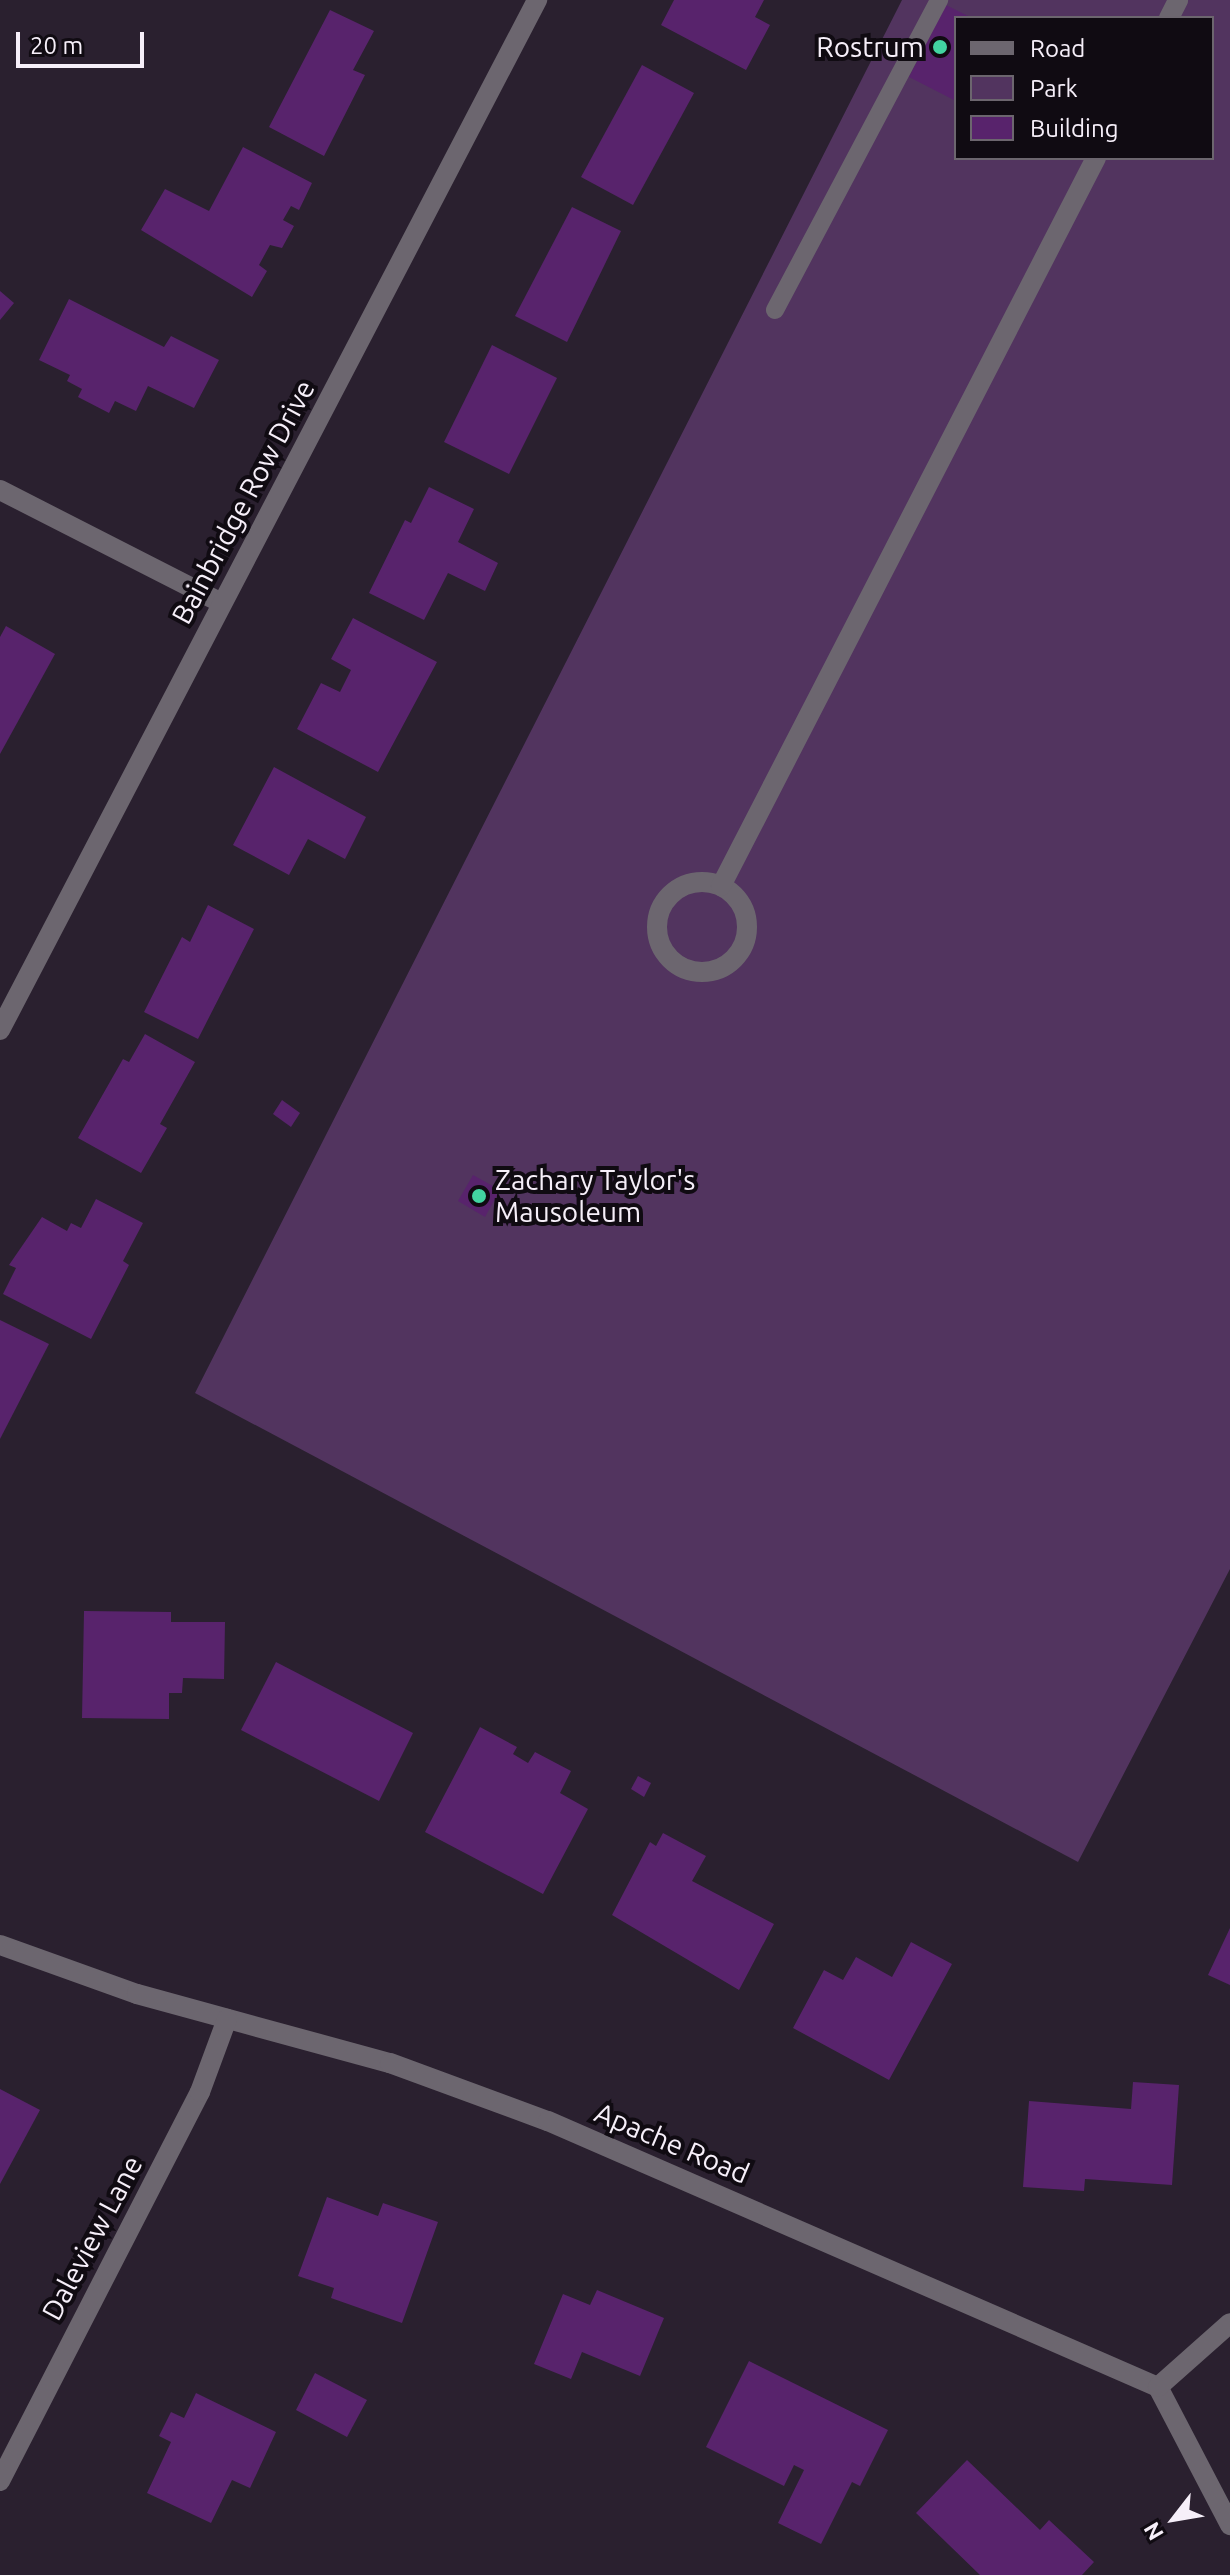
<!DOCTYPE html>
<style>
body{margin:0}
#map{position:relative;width:1230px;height:2575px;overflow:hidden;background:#2a202f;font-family:Ubuntu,sans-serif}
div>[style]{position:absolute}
.green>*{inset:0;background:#52345f}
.building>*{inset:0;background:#58236c}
.service>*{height:18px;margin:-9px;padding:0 9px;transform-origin:9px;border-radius:9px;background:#6c666f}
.minor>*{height:20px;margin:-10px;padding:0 10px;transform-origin:10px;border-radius:10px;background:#6c666f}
.minor>.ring{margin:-10px;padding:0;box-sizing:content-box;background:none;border:20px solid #6c666f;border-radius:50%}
.dots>*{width:22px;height:22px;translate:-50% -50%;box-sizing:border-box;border:4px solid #100b12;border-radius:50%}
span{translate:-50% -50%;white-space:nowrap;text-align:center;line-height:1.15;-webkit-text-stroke:8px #100b12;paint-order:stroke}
.poi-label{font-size:28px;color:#f6eff9}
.right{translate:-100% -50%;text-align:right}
.left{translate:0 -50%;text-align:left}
.street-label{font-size:28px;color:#f6eff9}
.legend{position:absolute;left:954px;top:16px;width:260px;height:144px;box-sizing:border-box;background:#100b12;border:2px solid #6c666e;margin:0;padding:10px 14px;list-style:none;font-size:24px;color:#f6eff9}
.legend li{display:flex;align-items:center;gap:16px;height:40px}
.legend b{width:40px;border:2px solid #6c666e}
.north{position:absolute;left:1134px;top:2479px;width:80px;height:80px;-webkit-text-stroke:6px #100b12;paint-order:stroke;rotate:239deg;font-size:22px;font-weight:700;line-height:32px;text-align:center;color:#f6eff9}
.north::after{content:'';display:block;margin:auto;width:28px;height:36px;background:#f6eff9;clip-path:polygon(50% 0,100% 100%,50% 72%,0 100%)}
.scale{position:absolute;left:16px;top:32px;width:128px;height:36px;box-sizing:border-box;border:4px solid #f6eff9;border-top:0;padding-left:10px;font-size:24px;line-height:28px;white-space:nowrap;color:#f6eff9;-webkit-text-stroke:6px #100b12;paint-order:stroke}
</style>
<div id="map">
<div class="green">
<div style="clip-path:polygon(evenodd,902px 0,1230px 0,1230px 1569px,1078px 1862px,195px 1393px,902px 0,956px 18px,1212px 18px,1212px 158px,956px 158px,956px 18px)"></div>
</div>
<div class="building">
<div style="clip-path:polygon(674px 0,764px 0,755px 17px,770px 25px,746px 70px,661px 25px)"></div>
<div style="clip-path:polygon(946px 5px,972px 18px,956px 18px,954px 100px,909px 77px)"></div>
<div style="clip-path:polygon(330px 10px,374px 31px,353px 70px,365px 75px,324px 156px,269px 127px)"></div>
<div style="clip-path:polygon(642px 65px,694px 93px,633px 205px,581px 177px)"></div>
<div style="clip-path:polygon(243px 147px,312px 183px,299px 210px,291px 206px,283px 220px,294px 226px,282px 248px,270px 245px,259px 265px,267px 271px,252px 297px,141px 230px,165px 189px,209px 211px)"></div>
<div style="clip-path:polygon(572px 207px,621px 231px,567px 342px,515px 316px)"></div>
<div style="clip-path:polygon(0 291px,14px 303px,0 320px)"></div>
<div style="clip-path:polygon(69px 299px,164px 347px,171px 336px,219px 360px,194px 408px,148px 386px,136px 411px,115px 401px,109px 413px,78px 397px,82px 389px,67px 381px,70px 375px,39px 360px)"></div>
<div style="clip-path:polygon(492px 345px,557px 378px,509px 474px,444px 442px)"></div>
<div style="clip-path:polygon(429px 487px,474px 509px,458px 542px,498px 563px,485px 591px,448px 573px,424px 620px,369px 593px,405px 520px,411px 523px)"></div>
<div style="clip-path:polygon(353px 618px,437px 662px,378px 772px,297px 729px,321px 683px,340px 692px,351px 670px,331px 659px)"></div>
<div style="clip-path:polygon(6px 626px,55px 654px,0 754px,0 637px)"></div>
<div style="clip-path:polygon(274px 767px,366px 817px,345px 859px,308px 839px,289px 875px,233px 845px)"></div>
<div style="clip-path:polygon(208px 905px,254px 929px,198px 1039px,144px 1012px,182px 937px,190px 942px)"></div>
<div style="clip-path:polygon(145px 1034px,195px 1062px,160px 1124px,167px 1128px,141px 1173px,78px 1138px,123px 1059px,129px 1062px)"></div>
<div style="clip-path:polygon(282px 1100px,300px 1113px,291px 1127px,273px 1114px)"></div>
<div style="clip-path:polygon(473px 1175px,500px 1190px,485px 1217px,458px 1201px)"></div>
<div style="clip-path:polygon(96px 1199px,143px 1223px,123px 1261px,129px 1265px,91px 1339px,3px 1294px,16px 1268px,9px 1265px,42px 1217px,67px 1231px,71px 1223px,81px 1228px)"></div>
<div style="clip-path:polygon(0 1320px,49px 1344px,0 1439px)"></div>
<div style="clip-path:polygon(84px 1611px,171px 1612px,171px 1622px,225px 1622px,224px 1679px,183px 1678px,182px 1693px,169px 1693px,169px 1719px,82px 1718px)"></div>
<div style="clip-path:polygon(276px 1662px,413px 1733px,379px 1801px,241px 1730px)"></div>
<div style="clip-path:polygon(480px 1727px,517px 1747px,513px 1754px,528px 1763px,535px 1752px,571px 1771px,560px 1793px,588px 1809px,543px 1894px,425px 1832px)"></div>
<div style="clip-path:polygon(638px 1776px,651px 1783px,644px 1797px,631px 1789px)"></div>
<div style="clip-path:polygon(663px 1833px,706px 1856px,692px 1881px,774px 1924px,739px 1990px,612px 1915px,650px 1842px,656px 1846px)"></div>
<div style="clip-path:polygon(1230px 1928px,1230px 1985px,1208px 1975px)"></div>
<div style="clip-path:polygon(911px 1942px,952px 1964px,889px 2080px,793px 2028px,824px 1970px,843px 1980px,856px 1957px,892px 1977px)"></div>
<div style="clip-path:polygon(1133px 2082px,1179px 2085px,1172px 2185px,1085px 2179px,1084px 2191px,1023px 2187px,1029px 2101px,1131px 2109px)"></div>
<div style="clip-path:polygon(0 2089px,40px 2110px,0 2184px)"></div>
<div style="clip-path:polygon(327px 2197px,378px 2216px,383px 2203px,438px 2222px,402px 2323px,331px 2298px,334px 2288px,298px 2276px)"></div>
<div style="clip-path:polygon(597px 2290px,664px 2318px,640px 2376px,582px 2352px,571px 2379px,534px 2364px,563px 2294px,590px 2305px)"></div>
<div style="clip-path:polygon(749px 2361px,888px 2430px,860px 2486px,852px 2482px,821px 2544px,778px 2523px,804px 2470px,794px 2465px,784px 2486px,706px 2447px)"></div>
<div style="clip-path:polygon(315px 2373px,367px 2400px,347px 2437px,296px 2410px)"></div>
<div style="clip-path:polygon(196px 2393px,276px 2432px,250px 2488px,232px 2480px,211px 2523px,147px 2493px,171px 2442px,159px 2436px,171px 2412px,184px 2418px)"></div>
<div style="clip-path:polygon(967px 2460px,1040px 2530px,1049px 2520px,1094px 2562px,1082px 2575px,980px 2575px,916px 2513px)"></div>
</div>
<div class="service">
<div style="left:775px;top:310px;width:351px;rotate:-62.1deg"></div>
</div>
<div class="minor">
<div style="left:1169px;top:18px;width:20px;rotate:-63deg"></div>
<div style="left:0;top:490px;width:249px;rotate:27deg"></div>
<div class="ring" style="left:657px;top:882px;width:70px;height:70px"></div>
<div style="left:721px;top:886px;width:819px;rotate:-62.75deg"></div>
<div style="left:0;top:1030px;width:1162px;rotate:-62.46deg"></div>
<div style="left:0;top:1945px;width:145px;rotate:19.7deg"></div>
<div style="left:137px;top:1994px;width:262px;rotate:15.3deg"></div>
<div style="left:390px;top:2063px;width:168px;rotate:20.2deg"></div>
<div style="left:548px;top:2121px;width:665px;rotate:23.56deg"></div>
<div style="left:1158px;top:2387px;width:156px;rotate:62.4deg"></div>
<div style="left:1158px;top:2387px;width:96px;rotate:-41.6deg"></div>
<div style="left:0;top:2481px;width:437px;rotate:-62.8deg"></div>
<div style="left:200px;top:2092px;width:78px;rotate:-69.7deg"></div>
</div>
<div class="dots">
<div style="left:940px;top:47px;background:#42d4a1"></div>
<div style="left:479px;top:1196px;background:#42d4a1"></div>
</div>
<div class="poi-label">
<span class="right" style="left:924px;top:47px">Rostrum</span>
<span class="left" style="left:495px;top:1196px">Zachary Taylor's<br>Mausoleum</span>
</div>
<div class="street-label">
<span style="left:243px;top:502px;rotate:-62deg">Bainbridge Row Drive</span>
<span style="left:672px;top:2143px;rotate:23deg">Apache Road</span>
<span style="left:92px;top:2238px;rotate:-62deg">Daleview Lane</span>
</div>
<ul class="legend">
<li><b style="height:10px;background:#6c666f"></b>Road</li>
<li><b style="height:22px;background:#52345f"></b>Park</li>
<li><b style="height:22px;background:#58236c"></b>Building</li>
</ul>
<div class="north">N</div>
<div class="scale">20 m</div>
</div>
